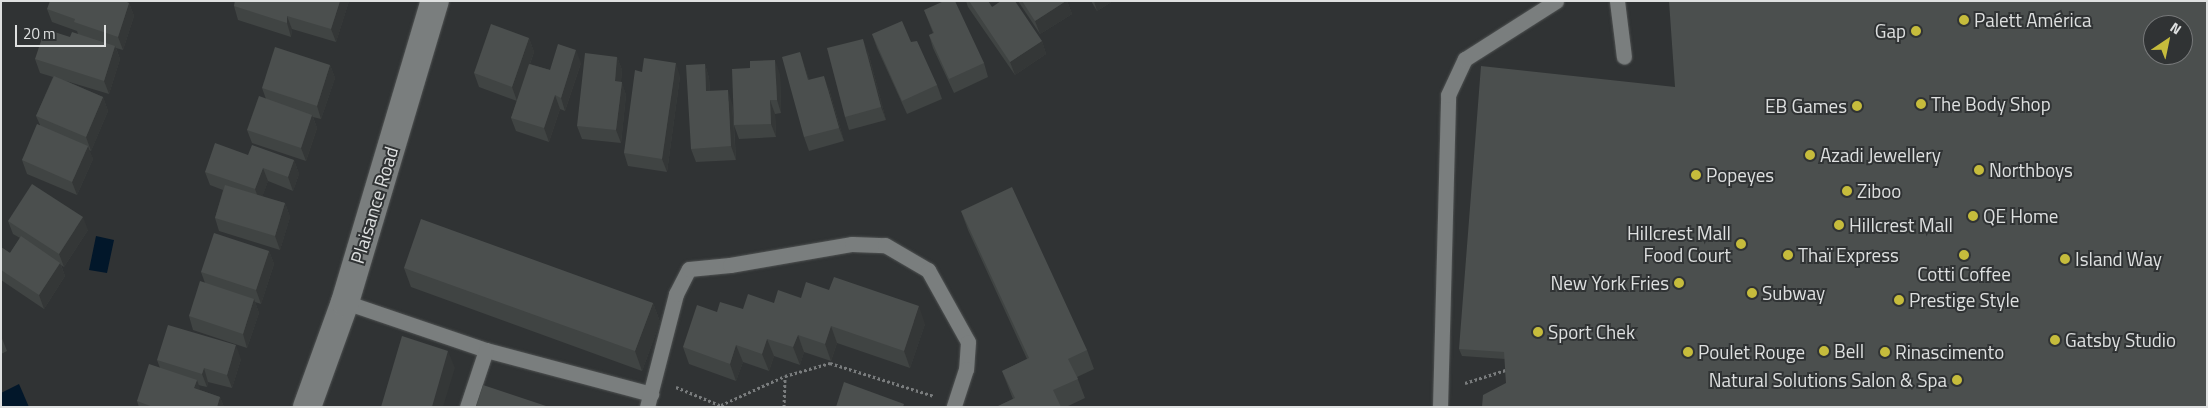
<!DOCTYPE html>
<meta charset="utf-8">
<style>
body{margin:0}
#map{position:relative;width:2208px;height:408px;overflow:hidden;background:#303334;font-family:"Titillium Web",sans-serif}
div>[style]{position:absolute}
.water>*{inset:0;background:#02172a}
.path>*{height:3px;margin-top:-1.5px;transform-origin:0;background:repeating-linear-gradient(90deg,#797c7d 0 2.5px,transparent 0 5px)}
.roads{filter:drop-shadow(0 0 1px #4f5252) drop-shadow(0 0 1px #4f5252)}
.lane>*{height:15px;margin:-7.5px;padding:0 7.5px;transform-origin:7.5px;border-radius:7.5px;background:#7a7e7e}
.street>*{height:28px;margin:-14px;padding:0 14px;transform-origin:14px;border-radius:14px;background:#7a7e7e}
.wall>*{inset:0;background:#404443}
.shaded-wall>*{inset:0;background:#343737}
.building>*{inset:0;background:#4b4f4e}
.dots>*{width:14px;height:14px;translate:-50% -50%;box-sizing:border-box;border:2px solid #303334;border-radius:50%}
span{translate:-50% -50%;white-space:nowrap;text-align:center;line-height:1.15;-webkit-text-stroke:4px #303334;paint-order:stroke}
.poi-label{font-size:19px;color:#dee0e0}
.left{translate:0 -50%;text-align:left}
.right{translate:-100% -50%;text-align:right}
.street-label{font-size:19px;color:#dee0e0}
.frame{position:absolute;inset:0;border:2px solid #dee0e0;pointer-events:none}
.north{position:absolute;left:2143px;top:15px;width:50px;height:50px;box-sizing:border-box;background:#303334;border:1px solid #767879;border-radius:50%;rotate:34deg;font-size:14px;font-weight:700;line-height:20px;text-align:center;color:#dee0e0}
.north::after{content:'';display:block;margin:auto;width:18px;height:22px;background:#c6bc3c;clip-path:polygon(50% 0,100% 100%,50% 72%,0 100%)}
.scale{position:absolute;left:15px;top:25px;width:91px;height:22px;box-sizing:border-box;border:2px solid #dee0e0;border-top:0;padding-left:6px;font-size:15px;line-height:18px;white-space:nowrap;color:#dee0e0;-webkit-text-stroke:4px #303334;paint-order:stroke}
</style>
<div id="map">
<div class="water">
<div style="clip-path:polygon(96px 236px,114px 240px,107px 273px,89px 270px)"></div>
<div style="clip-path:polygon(19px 384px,29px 407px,1px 407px,1px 393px)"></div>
</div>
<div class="path">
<div style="left:1465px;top:383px;width:46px;rotate:-17.7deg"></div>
<div style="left:676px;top:387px;width:52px;rotate:22.6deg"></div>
<div style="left:721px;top:405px;width:70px;rotate:-24.4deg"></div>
<div style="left:784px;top:407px;width:31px;rotate:-88deg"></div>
<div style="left:785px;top:376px;width:47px;rotate:-16.1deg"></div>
<div style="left:830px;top:363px;width:109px;rotate:17.6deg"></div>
</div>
<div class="roads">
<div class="lane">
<div style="left:1617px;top:1px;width:56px;rotate:82.9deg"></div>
<div style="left:345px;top:302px;width:149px;rotate:18.8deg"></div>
<div style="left:486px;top:350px;width:171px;rotate:14.9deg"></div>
<div style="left:467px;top:407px;width:60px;rotate:-71.6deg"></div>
<div style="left:647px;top:407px;width:117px;rotate:-75.6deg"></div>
<div style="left:676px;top:294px;width:28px;rotate:-63deg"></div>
<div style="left:689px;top:269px;width:41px;rotate:-5.6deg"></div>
<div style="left:730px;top:265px;width:124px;rotate:-9.8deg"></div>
<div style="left:852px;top:244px;width:33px;rotate:2deg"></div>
<div style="left:885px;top:245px;width:50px;rotate:30.2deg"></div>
<div style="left:928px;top:270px;width:82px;rotate:60.9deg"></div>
<div style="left:968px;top:342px;width:27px;rotate:94deg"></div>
<div style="left:966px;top:369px;width:40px;rotate:108deg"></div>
<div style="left:1440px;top:407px;width:312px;rotate:-88.5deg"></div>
<div style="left:1448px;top:95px;width:40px;rotate:-65deg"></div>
<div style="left:1465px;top:59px;width:108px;rotate:-32.5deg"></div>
</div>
<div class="street">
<div style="left:307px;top:407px;width:112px;rotate:-70.1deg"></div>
<div style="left:345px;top:302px;width:314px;rotate:-73.4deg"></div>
</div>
</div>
<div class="wall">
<div style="clip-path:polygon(235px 1px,349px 1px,336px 42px,292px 29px,291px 37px,238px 20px,234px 6px)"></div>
<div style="clip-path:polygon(966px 1px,988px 1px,992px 7px,1042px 41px,1046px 54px,1015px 75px,968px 7px)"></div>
<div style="clip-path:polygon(1018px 1px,1067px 1px,1072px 14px,1040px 34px)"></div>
<div style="clip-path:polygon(1091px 1px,1113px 1px,1097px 11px)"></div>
<div style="clip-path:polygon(2207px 1px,1506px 383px,1505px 359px,1462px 356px,1459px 349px,1675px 87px)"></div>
<div style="clip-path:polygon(129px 3px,134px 16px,123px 50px,116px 48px,120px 59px,109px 94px,66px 81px,103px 97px,108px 111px,91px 151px,89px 150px,93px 159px,77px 195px,27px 174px,22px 160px,40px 125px,36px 116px,53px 77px,40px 73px,35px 59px,70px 37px,78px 34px,77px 31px,52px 22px,47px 9px)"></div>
<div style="clip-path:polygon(924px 10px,984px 63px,988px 77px,954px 93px,933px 48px,929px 35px,933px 33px)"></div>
<div style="clip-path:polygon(872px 34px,911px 42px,937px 85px,942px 99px,907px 114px,877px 48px)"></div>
<div style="clip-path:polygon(529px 38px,534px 52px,530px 64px,550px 70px,581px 63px,565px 111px,560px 109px,549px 142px,516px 131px,511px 118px,517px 101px,479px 87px,474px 73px)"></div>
<div style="clip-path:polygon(800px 52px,809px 80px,829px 89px,844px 141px,809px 151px,804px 137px)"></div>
<div style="clip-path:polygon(868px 52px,886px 120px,849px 130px,845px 117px)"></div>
<div style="clip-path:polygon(617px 57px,622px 70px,621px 81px,626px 95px,621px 143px,582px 139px,577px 126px)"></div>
<div style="clip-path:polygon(705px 64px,709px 78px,710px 91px,732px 103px,734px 124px,780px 74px,781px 113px,775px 114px,776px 137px,739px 139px,734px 125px,736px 160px,696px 162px,691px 149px)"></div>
<div style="clip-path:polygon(330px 65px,335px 78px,321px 119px,313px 117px,317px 128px,306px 161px,252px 143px,247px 130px,266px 99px,262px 88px)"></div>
<div style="clip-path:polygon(642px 72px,680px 76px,667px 172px,628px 166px,624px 153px)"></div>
<div style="clip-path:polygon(248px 155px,294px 160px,299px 174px,293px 191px,268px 181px,262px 197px,285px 203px,290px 217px,280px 250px,219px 231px,215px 218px,223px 190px,210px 185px,205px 172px)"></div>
<div style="clip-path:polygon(961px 211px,1087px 350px,1094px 369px,1077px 377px,1085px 398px,1066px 407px,996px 407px,1013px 399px,1002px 371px,1027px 359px,968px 230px)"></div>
<div style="clip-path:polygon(8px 221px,88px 230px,64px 267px,61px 265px,65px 276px,44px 309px,1px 280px,1px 247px,10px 253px,20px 238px,13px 234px)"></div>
<div style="clip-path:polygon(269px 251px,274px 264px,261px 304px,255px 302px,259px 313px,247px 348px,193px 330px,189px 316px,205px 283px,201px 272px)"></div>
<div style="clip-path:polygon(404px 268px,653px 303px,660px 322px,642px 371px,411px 287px)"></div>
<div style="clip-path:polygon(801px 298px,925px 324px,910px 368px,837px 343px,831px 361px,804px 352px,800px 365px,774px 356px,769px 371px,743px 362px,736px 381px,689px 364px,683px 347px,717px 312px,743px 309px)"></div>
<div style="clip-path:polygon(1px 336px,7px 351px,1px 354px)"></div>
<div style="clip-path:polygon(241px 359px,232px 388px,208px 382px,207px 387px,198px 385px,200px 390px,220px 397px,224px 407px,139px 407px,137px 401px,160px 368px,157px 360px)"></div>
</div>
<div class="shaded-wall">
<div style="clip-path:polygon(340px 1px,349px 1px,336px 42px,331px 29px)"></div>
<div style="clip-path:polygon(1066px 1px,1067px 1px,1072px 14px,1040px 34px,1035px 21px)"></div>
<div style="clip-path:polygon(1094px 1px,1113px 1px,1097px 11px)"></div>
<div style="clip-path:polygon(129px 3px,134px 16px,123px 50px,118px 37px)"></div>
<div style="clip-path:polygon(287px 16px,292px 29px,291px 37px,287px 23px)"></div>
<div style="clip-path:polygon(529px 38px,534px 52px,517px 101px,512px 87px)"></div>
<div style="clip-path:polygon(863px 39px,868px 52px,886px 120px,881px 107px)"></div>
<div style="clip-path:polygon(1042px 41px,1046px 54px,1015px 75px,1010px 62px)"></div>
<div style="clip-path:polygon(115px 46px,120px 59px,109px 94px,104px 81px)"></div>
<div style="clip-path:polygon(576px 50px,581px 63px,565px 111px,561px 98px)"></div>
<div style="clip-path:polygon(800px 52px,805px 66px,812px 94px)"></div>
<div style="clip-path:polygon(617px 57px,622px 70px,620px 94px,615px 81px)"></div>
<div style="clip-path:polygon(775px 60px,780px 74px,781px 113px,777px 100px)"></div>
<div style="clip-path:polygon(676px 63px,680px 76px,667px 172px,662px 159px)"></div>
<div style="clip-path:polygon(705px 64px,709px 78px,711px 105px,706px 91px)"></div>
<div style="clip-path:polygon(330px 65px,335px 78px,321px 119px,317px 106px)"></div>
<div style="clip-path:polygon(824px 76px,829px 89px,844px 141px,839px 128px)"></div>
<div style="clip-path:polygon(622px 82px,626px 95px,621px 143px,616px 130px)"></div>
<div style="clip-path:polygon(728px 90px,732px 103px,736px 160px,731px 146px)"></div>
<div style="clip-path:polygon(555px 95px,560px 109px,549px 142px,544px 128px)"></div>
<div style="clip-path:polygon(103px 97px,108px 111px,91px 151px,86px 137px)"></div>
<div style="clip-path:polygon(770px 100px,775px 114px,776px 137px,771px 124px)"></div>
<div style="clip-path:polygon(312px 115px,317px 128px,306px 161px,301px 148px)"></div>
<div style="clip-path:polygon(88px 146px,93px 159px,77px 195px,72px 182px)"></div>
<div style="clip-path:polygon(294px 160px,299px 174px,293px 191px,288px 177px)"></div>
<div style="clip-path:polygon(263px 168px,268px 181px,260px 203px,255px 189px)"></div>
<div style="clip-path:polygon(285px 203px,290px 217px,280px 250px,275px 236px)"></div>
<div style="clip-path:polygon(83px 217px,88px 230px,64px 267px,59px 254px)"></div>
<div style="clip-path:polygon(269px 251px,274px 264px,261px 304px,256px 290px)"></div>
<div style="clip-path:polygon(60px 263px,65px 276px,44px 309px,39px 295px)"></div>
<div style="clip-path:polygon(254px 299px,259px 313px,247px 348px,243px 334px)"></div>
<div style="clip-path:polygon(653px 303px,660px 322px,642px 371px,635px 351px)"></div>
<div style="clip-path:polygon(919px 306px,925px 324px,910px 368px,904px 351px)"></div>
<div style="clip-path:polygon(831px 326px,837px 343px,831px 361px,825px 344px)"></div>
<div style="clip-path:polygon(798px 335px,804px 352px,800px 365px,793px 347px)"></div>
<div style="clip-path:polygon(767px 339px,774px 356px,769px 371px,762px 354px)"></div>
<div style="clip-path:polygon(236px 345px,241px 359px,232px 388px,227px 375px)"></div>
<div style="clip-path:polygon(736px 345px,743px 362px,736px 381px,730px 364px)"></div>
<div style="clip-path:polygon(448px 351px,455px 368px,443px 407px,432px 407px)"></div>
<div style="clip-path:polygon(204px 368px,208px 382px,207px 387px,202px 374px)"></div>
<div style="clip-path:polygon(197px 380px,202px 394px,194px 388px)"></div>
<div style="clip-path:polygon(220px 397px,224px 407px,217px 407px)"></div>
</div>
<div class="building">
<div style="clip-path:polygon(50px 1px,125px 1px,129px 3px,118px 37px,74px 22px,75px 19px,47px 9px)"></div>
<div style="clip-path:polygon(235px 1px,340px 1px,331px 29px,287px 16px,287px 23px,234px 6px)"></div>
<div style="clip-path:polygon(944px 1px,955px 1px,984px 63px,949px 79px,929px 35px,934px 33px,924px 10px)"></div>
<div style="clip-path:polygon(969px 1px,988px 1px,992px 7px,1001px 1px,1015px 1px,1042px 41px,1010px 62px)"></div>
<div style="clip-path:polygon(1022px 1px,1066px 1px,1035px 21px)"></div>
<div style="clip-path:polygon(evenodd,1669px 1px,2207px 1px,2207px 407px,1482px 407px,1483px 395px,1506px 383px,1504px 352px,1459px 349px,1481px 66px,1675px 87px,1669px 1px,2153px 25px,2183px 25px,2183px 55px,2153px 55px,2153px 25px)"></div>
<div style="clip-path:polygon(902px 21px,911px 42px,917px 41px,937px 85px,902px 101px,872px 34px)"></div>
<div style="clip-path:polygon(491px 24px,529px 38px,512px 87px,474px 73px)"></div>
<div style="clip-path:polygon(45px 29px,70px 37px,72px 32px,115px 46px,104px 81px,35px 59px)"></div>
<div style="clip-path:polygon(863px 39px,881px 107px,845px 117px,827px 48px)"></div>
<div style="clip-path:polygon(558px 44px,576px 50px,561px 98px,555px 95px,544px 128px,511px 118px,529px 64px,550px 70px)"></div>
<div style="clip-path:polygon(275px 47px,330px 65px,317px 106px,262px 88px)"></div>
<div style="clip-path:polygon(800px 52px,808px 80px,824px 76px,839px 128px,804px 137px,782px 57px)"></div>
<div style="clip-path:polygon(585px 53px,617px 57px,615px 81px,622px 82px,616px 130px,577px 126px)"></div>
<div style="clip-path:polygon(644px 58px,676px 63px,662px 159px,624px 153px,635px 70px,642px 72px)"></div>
<div style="clip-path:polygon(775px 60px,777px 100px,770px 100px,771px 124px,734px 125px,732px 69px,750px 68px,750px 61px)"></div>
<div style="clip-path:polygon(705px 64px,706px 91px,728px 90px,731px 146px,691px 149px,686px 65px)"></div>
<div style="clip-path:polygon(54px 76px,103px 97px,86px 137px,36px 116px)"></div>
<div style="clip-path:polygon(259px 96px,312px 115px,301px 148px,247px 130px)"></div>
<div style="clip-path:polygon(37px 124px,88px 146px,72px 182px,22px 160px)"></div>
<div style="clip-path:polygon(215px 143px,248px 155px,252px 145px,294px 160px,288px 177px,263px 168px,255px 189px,205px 172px)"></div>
<div style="clip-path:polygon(32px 184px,83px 217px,59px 254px,8px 221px)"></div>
<div style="clip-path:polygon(225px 185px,285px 203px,275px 236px,215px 218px)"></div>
<div style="clip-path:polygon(1012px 187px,1087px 350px,1068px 359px,1078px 379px,1053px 390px,1061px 407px,996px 407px,1015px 398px,1002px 371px,1029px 358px,961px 211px)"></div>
<div style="clip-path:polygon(421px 219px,653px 303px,635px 351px,404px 268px)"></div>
<div style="clip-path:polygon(214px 233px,269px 251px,256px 290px,201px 272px)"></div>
<div style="clip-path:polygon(21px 236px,60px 263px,39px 295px,1px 270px,1px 247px,10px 253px)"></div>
<div style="clip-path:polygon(834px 277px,919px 306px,904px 351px,831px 326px,825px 344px,798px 335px,793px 347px,767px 339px,762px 354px,736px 345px,730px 364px,683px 347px,697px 305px,717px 312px,720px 302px,743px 309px,748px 294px,774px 303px,778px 290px,801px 298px,806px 282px,829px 290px)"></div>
<div style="clip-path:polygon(200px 281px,254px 299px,243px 334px,189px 316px)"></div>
<div style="clip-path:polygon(168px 325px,236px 345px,227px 375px,204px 368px,202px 374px,157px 360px)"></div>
<div style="clip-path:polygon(402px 336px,448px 351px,432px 407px,381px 407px)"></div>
<div style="clip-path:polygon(149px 364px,197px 380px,194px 388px,220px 397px,217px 407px,153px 407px,137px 401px)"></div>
<div style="clip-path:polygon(844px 382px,904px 404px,903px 407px,836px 407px)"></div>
<div style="clip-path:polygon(483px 385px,549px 407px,476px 407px)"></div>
</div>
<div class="dots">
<div style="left:1964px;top:20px;background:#c6bc3c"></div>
<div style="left:1916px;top:31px;background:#c6bc3c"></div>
<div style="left:1921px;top:104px;background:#c6bc3c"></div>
<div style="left:1857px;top:106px;background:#c6bc3c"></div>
<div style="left:1810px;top:155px;background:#c6bc3c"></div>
<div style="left:1979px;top:170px;background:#c6bc3c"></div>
<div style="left:1696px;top:175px;background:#c6bc3c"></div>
<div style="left:1847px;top:191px;background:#c6bc3c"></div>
<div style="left:1973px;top:216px;background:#c6bc3c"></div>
<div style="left:1839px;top:225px;background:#c6bc3c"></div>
<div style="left:1741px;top:244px;background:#c6bc3c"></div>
<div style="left:1788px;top:255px;background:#c6bc3c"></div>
<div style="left:1964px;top:255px;background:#c6bc3c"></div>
<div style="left:2065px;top:259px;background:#c6bc3c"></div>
<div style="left:1679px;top:283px;background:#c6bc3c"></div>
<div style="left:1752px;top:293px;background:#c6bc3c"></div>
<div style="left:1899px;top:300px;background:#c6bc3c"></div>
<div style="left:1538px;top:332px;background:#c6bc3c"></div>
<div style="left:2055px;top:340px;background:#c6bc3c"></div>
<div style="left:1824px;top:351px;background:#c6bc3c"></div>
<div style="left:1688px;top:352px;background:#c6bc3c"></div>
<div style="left:1885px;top:352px;background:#c6bc3c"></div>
<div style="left:1957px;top:380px;background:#c6bc3c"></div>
</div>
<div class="poi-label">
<span class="left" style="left:1974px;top:20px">Palett América</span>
<span class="right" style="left:1906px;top:31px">Gap</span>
<span class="left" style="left:1931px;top:104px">The Body Shop</span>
<span class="right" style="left:1847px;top:106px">EB Games</span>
<span class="left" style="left:1820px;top:155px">Azadi Jewellery</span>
<span class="left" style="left:1989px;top:170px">Northboys</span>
<span class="left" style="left:1706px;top:175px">Popeyes</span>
<span class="left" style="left:1857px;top:191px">Ziboo</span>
<span class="left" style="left:1983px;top:216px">QE Home</span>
<span class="left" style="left:1849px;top:225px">Hillcrest Mall</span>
<span class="right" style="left:1731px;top:244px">Hillcrest Mall<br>Food Court</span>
<span class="left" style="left:1798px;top:255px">Thaï Express</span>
<span class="left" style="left:2075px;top:259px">Island Way</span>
<span style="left:1964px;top:274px">Cotti Coffee</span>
<span class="right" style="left:1669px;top:283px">New York Fries</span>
<span class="left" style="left:1762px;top:293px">Subway</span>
<span class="left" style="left:1909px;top:300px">Prestige Style</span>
<span class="left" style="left:1548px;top:332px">Sport Chek</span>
<span class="left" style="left:2065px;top:340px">Gatsby Studio</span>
<span class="left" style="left:1834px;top:351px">Bell</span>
<span class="left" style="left:1698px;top:352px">Poulet Rouge</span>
<span class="left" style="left:1895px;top:352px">Rinascimento</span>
<span class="right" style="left:1947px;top:380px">Natural Solutions Salon &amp; Spa</span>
</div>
<div class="street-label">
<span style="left:374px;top:205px;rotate:-73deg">Plaisance Road</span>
</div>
<div class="frame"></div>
<div class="north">N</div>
<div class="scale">20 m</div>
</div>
